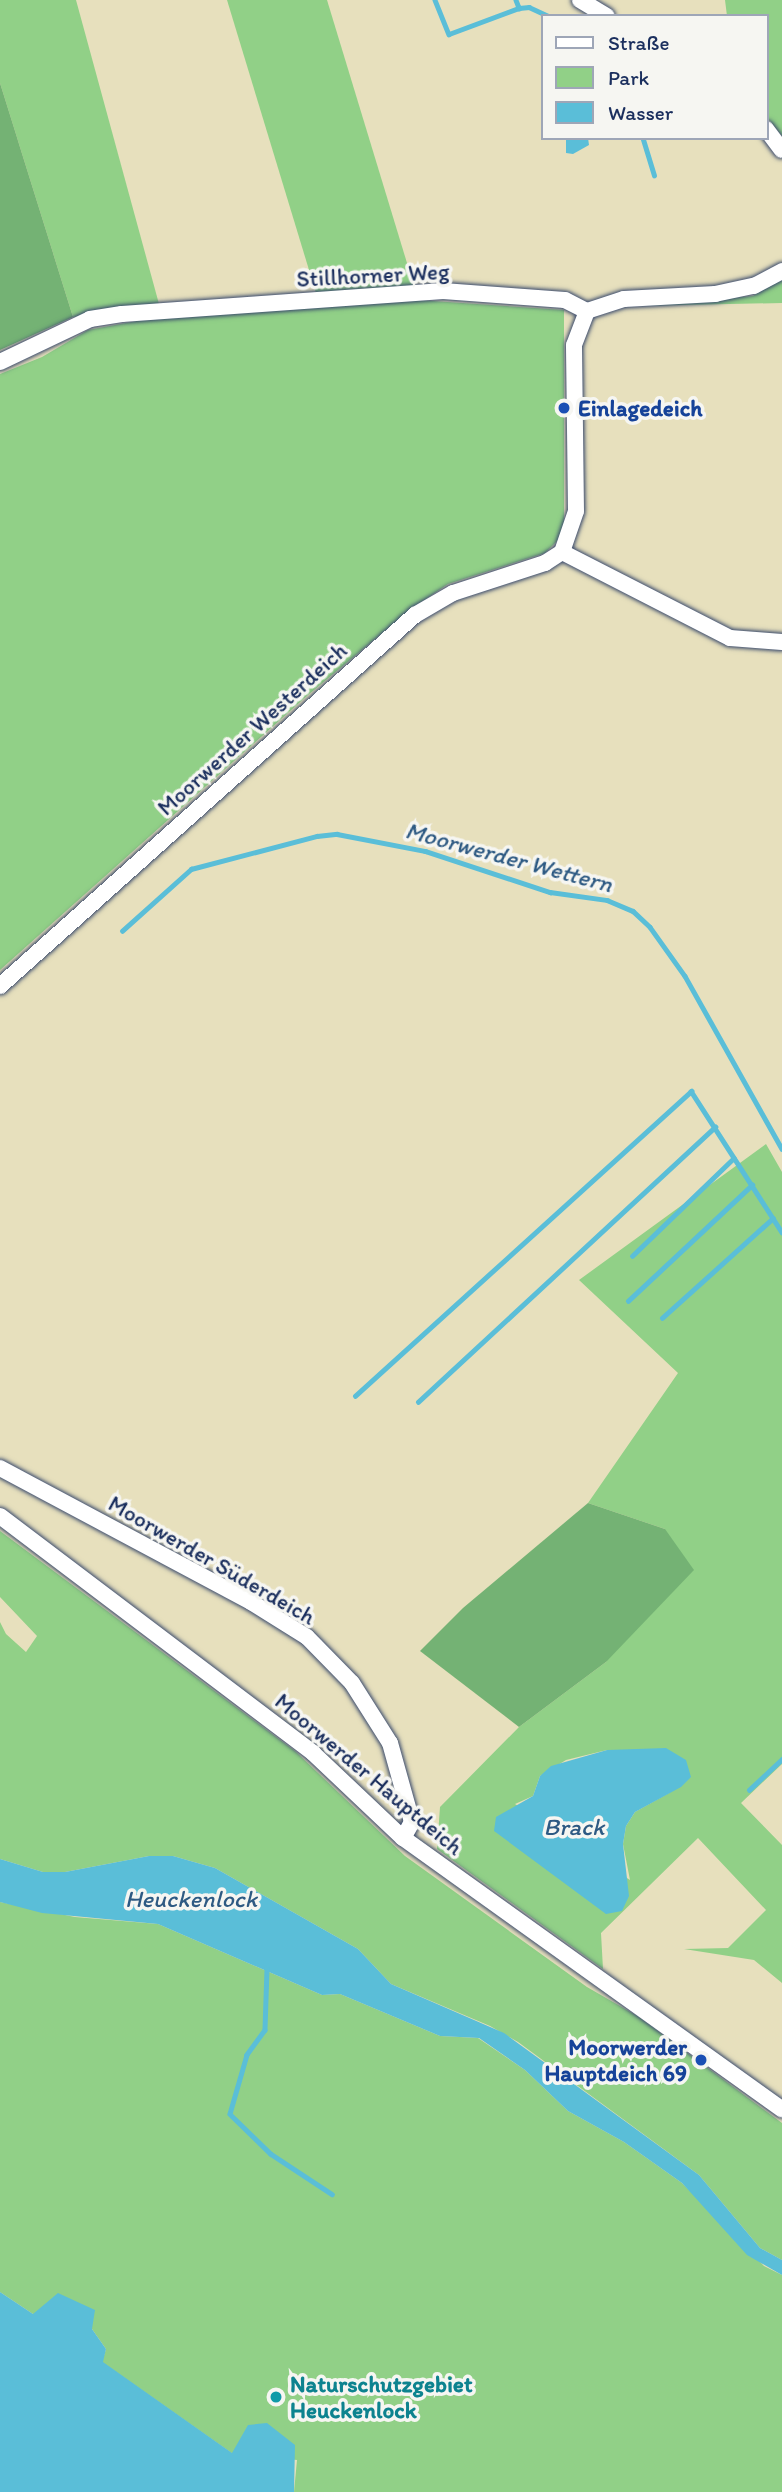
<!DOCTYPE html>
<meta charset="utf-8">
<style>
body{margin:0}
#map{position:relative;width:782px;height:2492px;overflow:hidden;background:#e7e0bd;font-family:Itim,sans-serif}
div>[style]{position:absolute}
.green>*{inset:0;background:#91d087}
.forest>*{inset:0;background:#74b274}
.water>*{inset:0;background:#5abed8}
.stream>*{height:4.5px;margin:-2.25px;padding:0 2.25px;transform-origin:2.25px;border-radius:2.25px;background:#5abed8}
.roads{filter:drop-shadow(0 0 2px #3a4a6c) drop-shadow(0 0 2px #3a4a6c)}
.street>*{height:16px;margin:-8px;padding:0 8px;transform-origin:8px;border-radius:8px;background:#fff}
.dots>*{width:19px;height:19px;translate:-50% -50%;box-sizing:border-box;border:4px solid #f6f6f2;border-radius:50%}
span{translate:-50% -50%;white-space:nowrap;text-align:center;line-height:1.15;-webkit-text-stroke:7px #f6f6f2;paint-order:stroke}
.street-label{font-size:23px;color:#1b2f5e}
.transit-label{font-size:23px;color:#164399;font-weight:700}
.left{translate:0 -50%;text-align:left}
.right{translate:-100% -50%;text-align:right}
.culture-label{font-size:23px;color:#0d838f;font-weight:700}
.water-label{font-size:24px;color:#2e5a83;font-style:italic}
.legend{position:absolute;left:541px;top:14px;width:228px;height:126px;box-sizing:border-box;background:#f6f6f2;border:2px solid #9ea6b7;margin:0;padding:9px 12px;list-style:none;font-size:21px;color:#1b2f5e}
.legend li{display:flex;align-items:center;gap:14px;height:35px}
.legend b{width:35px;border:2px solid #9ea6b7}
</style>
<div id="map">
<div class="green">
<div style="clip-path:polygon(0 0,76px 0,159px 304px,73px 317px,0 83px)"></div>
<div style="clip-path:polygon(227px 0,327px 0,414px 286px,316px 293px)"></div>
<div style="clip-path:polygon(725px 0,782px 0,782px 136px,766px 116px,766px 16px,727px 16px)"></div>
<div style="clip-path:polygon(782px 276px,782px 303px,636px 306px,753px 296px)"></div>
<div style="clip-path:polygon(418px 300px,564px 310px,564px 526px,558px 540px,545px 553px,448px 584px,411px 609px,308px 695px,0 970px,0 374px,42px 357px,88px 330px,142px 320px)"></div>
<div style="clip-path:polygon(evenodd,766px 1144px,782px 1172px,782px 1764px,741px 1803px,782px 1845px,782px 1983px,754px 1960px,684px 1949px,728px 1948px,766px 1910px,698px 1838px,601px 1933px,603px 1969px,437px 1849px,440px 1807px,519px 1727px,606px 1662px,665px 1529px,588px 1503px,678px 1373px,579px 1280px,766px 1144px,607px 1750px,669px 1793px,635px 1812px,626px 1826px,623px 1844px,630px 1880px,515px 1804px,533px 1796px,540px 1776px,566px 1760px,607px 1750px)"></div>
<div style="clip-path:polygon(0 1531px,295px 1751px,405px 1856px,587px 1987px,639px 2017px,782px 2123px,782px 2260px,760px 2248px,699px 2175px,518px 2042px,490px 2026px,391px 1984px,358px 1949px,215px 1868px,173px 1856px,149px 1856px,65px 1872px,43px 1872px,0 1859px,0 1622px,6px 1634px,26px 1652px,37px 1636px,0 1597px)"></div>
<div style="clip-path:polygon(0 1902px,75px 1917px,158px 1924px,322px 1995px,340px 1994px,440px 2036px,478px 2038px,525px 2070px,568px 2111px,624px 2142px,682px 2183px,764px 2266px,782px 2275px,782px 2492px,294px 2492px,297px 2460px,233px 2454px,102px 2362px,106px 2349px,92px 2329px,33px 2314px,0 2292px)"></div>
</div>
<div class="forest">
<div style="clip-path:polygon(0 83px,73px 317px,0 350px)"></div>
<div style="clip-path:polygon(588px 1503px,665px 1529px,694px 1570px,606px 1662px,519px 1727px,420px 1651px,463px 1608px)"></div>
</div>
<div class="water">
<div style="clip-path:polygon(588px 138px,589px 145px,573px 154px,566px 153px,566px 140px)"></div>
<div style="clip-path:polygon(666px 1748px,686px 1760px,691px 1777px,681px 1787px,635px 1812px,626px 1826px,623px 1844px,629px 1896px,622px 1911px,606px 1914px,494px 1831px,496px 1817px,533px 1796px,540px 1776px,551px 1766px,607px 1750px)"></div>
<div style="clip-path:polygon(149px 1856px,173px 1856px,215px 1868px,358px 1949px,391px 1984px,504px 2033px,699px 2175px,760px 2248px,782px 2260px,782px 2275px,747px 2255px,682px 2183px,624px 2142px,568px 2111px,525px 2070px,479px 2038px,440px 2036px,340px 1994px,322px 1995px,158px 1924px,42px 1913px,0 1902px,0 1859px,43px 1872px,65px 1872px)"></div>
<div style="clip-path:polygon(0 2292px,33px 2314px,58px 2293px,95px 2310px,92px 2329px,106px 2349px,103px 2362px,232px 2453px,248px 2425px,267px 2423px,295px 2445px,294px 2492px,0 2492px)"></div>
</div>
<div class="stream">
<div style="left:435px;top:0;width:37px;rotate:68deg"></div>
<div style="left:449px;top:34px;width:75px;rotate:-20.4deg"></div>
<div style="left:519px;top:8px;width:10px;rotate:-6deg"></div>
<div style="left:529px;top:7px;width:21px;rotate:25deg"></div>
<div style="left:516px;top:0;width:9px;rotate:69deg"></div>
<div style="left:643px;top:138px;width:39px;rotate:73deg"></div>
<div style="left:122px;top:931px;width:93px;rotate:-41.9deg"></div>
<div style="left:191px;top:869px;width:130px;rotate:-14.7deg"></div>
<div style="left:317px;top:836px;width:20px;rotate:-6deg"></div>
<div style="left:337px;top:834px;width:90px;rotate:10.9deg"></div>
<div style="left:425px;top:851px;width:132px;rotate:18.2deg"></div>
<div style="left:550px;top:892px;width:58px;rotate:8deg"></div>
<div style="left:607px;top:900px;width:28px;rotate:23deg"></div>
<div style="left:633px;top:911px;width:23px;rotate:43deg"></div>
<div style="left:650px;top:927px;width:60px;rotate:54.5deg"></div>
<div style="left:685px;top:976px;width:198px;rotate:60.7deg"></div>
<div style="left:632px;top:1256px;width:141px;rotate:-43.9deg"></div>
<div style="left:628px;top:1301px;width:170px;rotate:-43.1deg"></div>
<div style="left:662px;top:1318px;width:149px;rotate:-42deg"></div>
<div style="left:355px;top:1396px;width:454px;rotate:-42.2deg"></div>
<div style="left:691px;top:1091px;width:168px;rotate:57.2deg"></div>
<div style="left:418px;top:1402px;width:405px;rotate:-42.8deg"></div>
<div style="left:749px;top:1790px;width:45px;rotate:-43.2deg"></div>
<div style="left:267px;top:1969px;width:61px;rotate:91.9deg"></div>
<div style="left:265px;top:2030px;width:31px;rotate:126deg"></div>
<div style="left:247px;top:2055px;width:61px;rotate:106.1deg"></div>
<div style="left:230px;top:2114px;width:57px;rotate:44.3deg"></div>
<div style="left:271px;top:2154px;width:73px;rotate:33.3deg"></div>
</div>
<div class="roads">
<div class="street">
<div style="left:580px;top:0;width:31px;rotate:31deg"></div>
<div style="left:766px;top:129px;width:26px;rotate:53deg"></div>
<div style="left:587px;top:311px;width:39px;rotate:-18deg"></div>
<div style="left:624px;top:299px;width:91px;rotate:-3.1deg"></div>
<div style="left:715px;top:294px;width:40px;rotate:-12deg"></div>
<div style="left:754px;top:286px;width:32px;rotate:-28deg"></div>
<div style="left:0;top:362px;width:100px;rotate:-25.5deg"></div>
<div style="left:90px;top:319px;width:32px;rotate:-9deg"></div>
<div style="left:122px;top:314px;width:322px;rotate:-4.1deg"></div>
<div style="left:443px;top:291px;width:122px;rotate:4.2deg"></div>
<div style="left:565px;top:300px;width:25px;rotate:27deg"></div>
<div style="left:562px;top:552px;width:189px;rotate:27.1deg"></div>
<div style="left:730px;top:638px;width:52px;rotate:4.4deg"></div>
<div style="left:0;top:986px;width:557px;rotate:-41.8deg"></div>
<div style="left:415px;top:615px;width:44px;rotate:-30.1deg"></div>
<div style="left:453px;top:593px;width:97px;rotate:-18.1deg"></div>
<div style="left:545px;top:563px;width:20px;rotate:-33deg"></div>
<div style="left:562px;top:552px;width:43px;rotate:-71.1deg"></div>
<div style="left:576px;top:511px;width:166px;rotate:-90.7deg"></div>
<div style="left:574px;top:345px;width:36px;rotate:-69deg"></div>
<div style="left:0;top:1468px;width:285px;rotate:28.1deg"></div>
<div style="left:251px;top:1602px;width:66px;rotate:32deg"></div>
<div style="left:307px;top:1637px;width:64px;rotate:45.6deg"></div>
<div style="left:352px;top:1683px;width:71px;rotate:57.7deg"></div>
<div style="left:390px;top:1743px;width:82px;rotate:74.4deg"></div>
<div style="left:412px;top:1822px;width:18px;rotate:119deg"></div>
<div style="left:0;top:1516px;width:393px;rotate:37.1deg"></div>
<div style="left:313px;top:1753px;width:124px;rotate:43.4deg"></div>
<div style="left:403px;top:1838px;width:466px;rotate:35.6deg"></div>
</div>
</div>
<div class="dots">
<div style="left:564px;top:408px;background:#1a4fb4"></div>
<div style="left:701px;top:2060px;background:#1a4fb4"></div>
<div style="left:276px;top:2397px;background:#0f9aa8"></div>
</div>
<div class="street-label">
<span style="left:373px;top:275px;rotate:-3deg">Stillhorner Weg</span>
<span style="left:252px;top:729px;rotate:-42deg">Moorwerder Westerdeich</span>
<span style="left:212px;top:1560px;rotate:30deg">Moorwerder Süderdeich</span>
<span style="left:369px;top:1774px;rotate:40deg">Moorwerder Hauptdeich</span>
</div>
<div class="transit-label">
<span class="left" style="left:578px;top:408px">Einlagedeich</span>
<span class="right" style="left:687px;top:2060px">Moorwerder<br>Hauptdeich 69</span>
</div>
<div class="culture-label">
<span class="left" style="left:290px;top:2397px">Naturschutzgebiet<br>Heuckenlock</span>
</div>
<div class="water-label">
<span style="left:509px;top:857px;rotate:15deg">Moorwerder Wettern</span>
<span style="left:574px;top:1827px">Brack</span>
<span style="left:191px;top:1899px">Heuckenlock</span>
</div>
<ul class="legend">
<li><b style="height:9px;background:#fff"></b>Straße</li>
<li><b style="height:19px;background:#91d087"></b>Park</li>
<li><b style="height:19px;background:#5abed8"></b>Wasser</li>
</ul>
</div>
